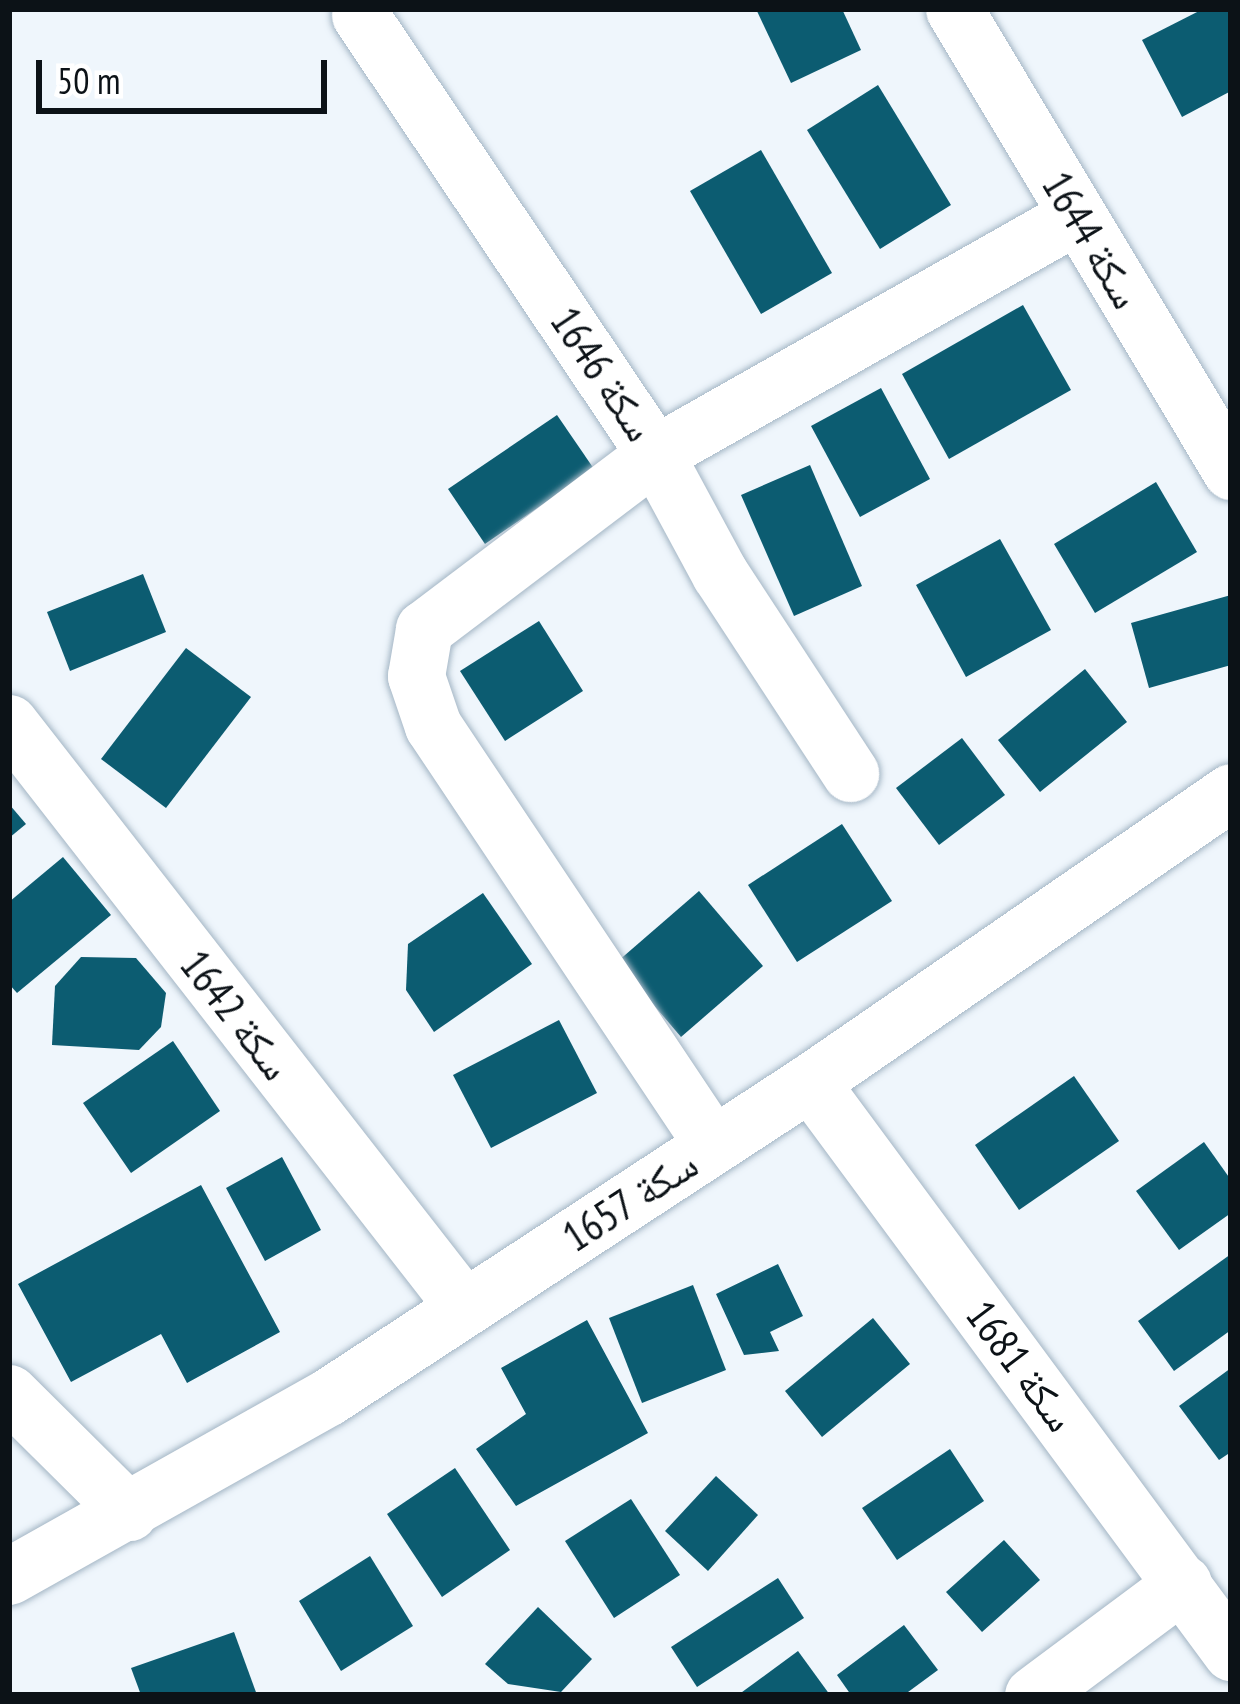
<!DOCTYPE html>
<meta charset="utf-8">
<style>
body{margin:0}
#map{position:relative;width:1240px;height:1704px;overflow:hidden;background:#eff6fc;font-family:"PT Sans Narrow","Noto Naskh Arabic",sans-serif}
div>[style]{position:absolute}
.building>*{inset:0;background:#0c5c71}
.roads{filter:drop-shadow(0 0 3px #a4b6c5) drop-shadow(0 0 3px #a4b6c5)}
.minor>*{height:57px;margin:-28.5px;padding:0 28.5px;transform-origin:28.5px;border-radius:28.5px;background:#fff}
span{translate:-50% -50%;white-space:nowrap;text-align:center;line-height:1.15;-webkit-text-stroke:12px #fff;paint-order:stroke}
.street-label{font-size:42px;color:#0c1217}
.frame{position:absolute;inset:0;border:12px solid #0c1217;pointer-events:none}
.scale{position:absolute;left:36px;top:60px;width:291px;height:54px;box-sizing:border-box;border:6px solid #0c1217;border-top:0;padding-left:15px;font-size:36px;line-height:42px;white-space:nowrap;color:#0c1217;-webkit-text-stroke:9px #fff;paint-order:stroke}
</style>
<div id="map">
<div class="building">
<div style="clip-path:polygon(756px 9px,842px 9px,861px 50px,791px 83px)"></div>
<div style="clip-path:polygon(1203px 9px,1231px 9px,1231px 91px,1182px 117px,1142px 40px)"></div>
<div style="clip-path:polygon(878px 85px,951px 205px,880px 249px,807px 130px)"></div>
<div style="clip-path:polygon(761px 150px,832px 273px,761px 314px,690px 191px)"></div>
<div style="clip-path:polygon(1023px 305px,1071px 390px,949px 459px,902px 374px)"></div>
<div style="clip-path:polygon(881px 388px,930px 479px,860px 517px,811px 426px)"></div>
<div style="clip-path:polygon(557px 415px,594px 469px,485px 544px,448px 489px)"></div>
<div style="clip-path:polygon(810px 465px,862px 586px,794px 616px,741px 495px)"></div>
<div style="clip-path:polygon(1156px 482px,1197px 552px,1095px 613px,1054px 544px)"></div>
<div style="clip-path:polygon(1000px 539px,1051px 630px,966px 677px,916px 585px)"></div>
<div style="clip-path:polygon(143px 574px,166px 632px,70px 671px,47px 612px)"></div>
<div style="clip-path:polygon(1231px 595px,1231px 665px,1149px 688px,1131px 623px)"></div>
<div style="clip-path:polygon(539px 621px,583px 691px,505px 741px,460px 671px)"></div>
<div style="clip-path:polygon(186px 648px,251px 697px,166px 808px,101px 759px)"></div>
<div style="clip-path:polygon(1085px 669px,1127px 722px,1040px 792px,998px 740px)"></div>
<div style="clip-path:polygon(962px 738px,1005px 795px,939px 845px,896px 788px)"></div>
<div style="clip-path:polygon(9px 804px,26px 824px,9px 838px)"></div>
<div style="clip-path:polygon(842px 824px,892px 901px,797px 962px,748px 885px)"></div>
<div style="clip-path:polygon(63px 857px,111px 915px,17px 993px,9px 984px,9px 902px)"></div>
<div style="clip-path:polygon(699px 891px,763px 966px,681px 1037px,617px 962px)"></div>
<div style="clip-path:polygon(483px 893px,532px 964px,434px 1032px,406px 990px,408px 944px)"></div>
<div style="clip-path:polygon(81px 957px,136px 958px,166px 993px,161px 1027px,139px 1050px,52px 1045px,55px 986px)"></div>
<div style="clip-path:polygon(559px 1020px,597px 1093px,491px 1148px,453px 1075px)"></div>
<div style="clip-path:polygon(173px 1041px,220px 1111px,131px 1173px,83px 1103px)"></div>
<div style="clip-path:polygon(1074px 1076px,1119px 1141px,1019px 1210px,975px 1145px)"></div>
<div style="clip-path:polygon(1204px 1142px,1231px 1180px,1231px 1213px,1179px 1250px,1136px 1191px)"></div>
<div style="clip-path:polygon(282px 1157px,321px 1230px,265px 1261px,226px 1188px)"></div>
<div style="clip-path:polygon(201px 1185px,280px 1332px,187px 1383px,161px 1334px,71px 1382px,18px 1284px)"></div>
<div style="clip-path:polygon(1231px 1254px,1231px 1330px,1174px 1371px,1138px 1321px)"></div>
<div style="clip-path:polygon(778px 1264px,803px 1316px,770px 1332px,779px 1351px,744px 1355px,716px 1294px)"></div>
<div style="clip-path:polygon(693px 1285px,726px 1370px,642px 1403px,609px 1318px)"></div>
<div style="clip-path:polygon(873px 1318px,910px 1364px,822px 1437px,785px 1391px)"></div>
<div style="clip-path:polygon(587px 1320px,648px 1433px,516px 1506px,476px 1449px,526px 1414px,501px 1368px)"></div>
<div style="clip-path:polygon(1231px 1368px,1231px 1452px,1219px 1460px,1179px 1406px)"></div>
<div style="clip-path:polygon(950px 1449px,984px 1501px,897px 1560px,862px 1508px)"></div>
<div style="clip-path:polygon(455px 1468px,510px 1550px,442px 1597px,387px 1514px)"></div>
<div style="clip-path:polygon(716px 1476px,758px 1515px,708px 1571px,665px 1531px)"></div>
<div style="clip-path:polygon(631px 1499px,680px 1575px,614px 1618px,565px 1541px)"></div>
<div style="clip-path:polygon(1004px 1540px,1040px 1580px,982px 1632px,946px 1592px)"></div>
<div style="clip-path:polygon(370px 1556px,413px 1626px,341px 1671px,299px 1601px)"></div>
<div style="clip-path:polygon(778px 1578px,804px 1618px,697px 1687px,671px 1647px)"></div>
<div style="clip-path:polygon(538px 1607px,592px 1659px,561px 1692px,508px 1684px,485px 1664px)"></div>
<div style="clip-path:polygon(904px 1625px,938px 1670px,904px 1695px,851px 1695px,837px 1675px)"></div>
<div style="clip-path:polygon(234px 1632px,257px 1695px,141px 1695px,131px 1668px)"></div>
<div style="clip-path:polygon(798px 1651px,830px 1695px,738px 1695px)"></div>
</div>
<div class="roads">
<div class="minor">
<div style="left:954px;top:9px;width:539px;rotate:59.05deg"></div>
<div style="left:360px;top:15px;width:529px;rotate:56.1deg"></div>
<div style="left:655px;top:454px;width:136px;rotate:61.6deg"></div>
<div style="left:720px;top:574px;width:238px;rotate:56.8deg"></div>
<div style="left:9px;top:723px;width:740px;rotate:52.08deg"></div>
<div style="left:810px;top:1082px;width:709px;rotate:53.55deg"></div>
<div style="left:713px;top:1145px;width:504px;rotate:-123.75deg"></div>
<div style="left:433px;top:726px;width:53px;rotate:-108.8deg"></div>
<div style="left:416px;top:676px;width:48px;rotate:-80.3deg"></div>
<div style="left:424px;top:629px;width:290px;rotate:-37.1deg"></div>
<div style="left:655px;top:454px;width:484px;rotate:-29.5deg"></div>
<div style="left:9px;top:1393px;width:169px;rotate:44.8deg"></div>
<div style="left:9px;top:1576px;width:366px;rotate:-29.3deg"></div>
<div style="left:328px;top:1397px;width:576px;rotate:-33.17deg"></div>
<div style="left:810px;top:1082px;width:511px;rotate:-34.56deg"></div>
<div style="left:1033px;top:1695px;width:187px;rotate:-36.7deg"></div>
</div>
</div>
<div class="street-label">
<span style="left:1092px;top:240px;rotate:59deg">سكة 1644</span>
<span style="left:603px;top:374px;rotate:56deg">سكة 1646</span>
<span style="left:236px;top:1015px;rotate:52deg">سكة 1642</span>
<span style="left:630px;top:1200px;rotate:-33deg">سكة 1657</span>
<span style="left:1021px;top:1366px;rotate:53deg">سكة 1681</span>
</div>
<div class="frame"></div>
<div class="scale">50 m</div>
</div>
